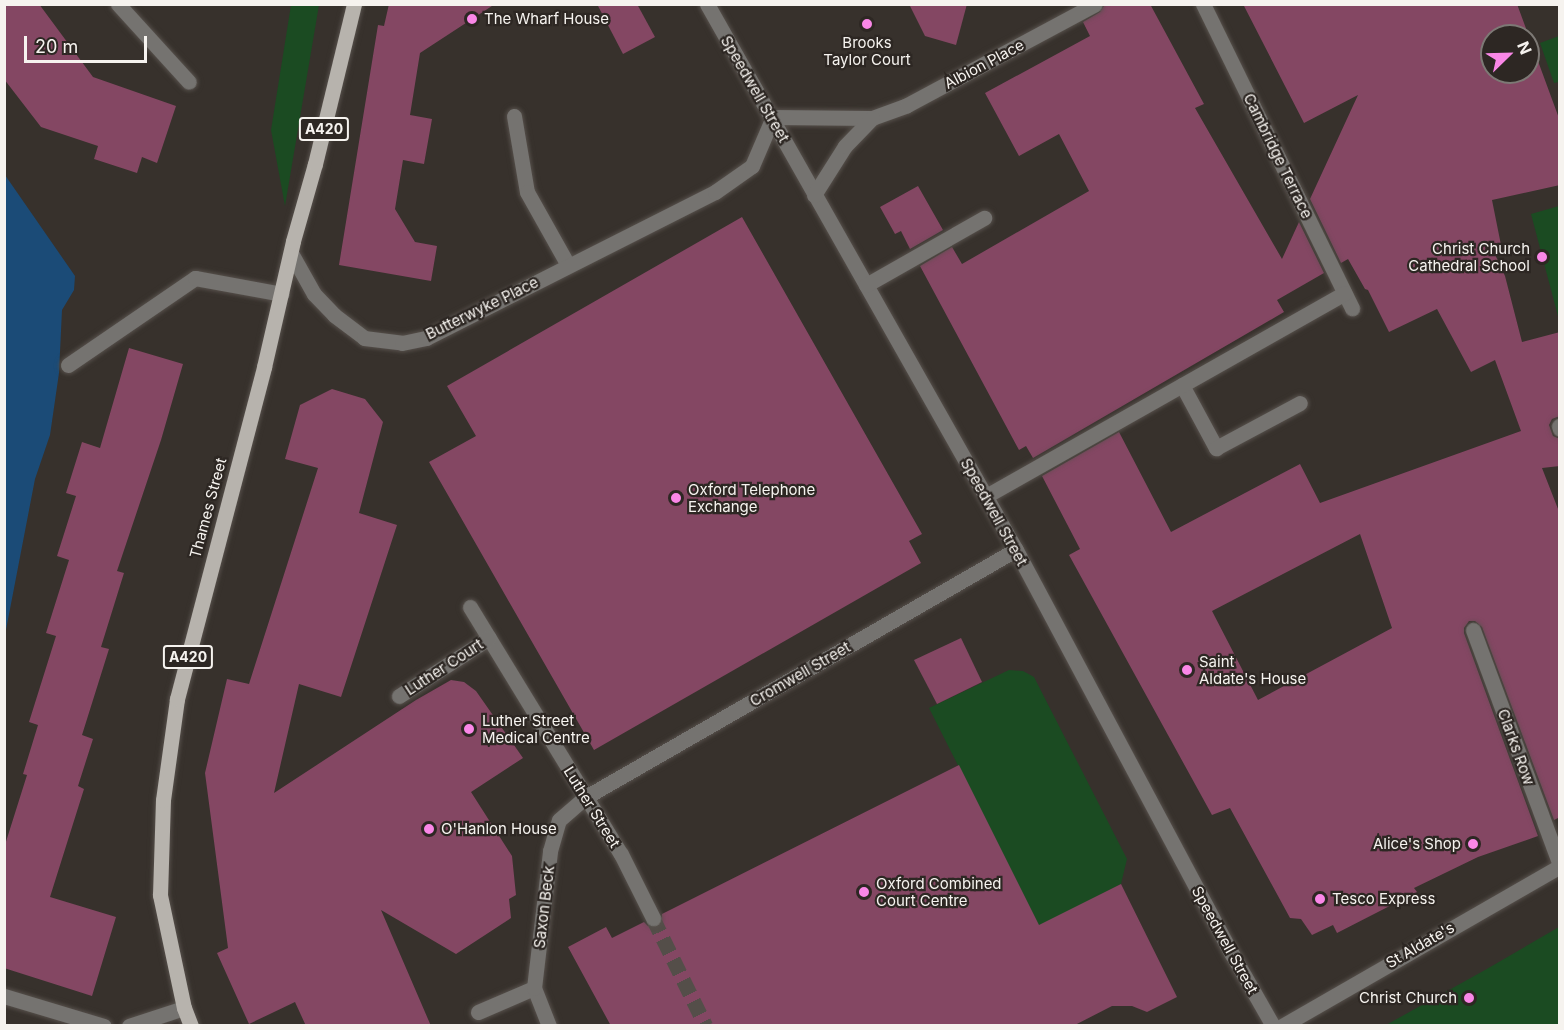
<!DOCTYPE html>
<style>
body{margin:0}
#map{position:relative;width:1564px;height:1030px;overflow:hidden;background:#37312c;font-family:Inter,sans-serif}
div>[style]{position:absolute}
.green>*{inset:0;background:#1b4b22}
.water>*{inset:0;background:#1b4b77}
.building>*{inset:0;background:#844763}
.minor-tunnel>*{height:15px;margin-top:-7.5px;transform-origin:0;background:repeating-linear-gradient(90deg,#544e49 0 15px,transparent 0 23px)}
.roads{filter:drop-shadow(0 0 2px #56504b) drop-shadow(0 0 2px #56504b)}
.minor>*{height:15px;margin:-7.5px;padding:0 7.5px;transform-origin:7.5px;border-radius:7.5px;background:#757370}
.major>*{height:15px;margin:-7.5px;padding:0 7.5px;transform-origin:7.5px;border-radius:7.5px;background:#b7b3ad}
.dots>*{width:16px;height:16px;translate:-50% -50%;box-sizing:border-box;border:3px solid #2d2723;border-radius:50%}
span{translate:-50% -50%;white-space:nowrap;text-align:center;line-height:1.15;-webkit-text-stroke:4.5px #2d2723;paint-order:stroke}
.shield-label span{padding:2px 4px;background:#2d2723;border:2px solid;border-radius:4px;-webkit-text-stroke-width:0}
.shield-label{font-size:14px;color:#f6f3ef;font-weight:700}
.poi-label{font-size:15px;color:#f6f3ef}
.left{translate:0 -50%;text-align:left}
.right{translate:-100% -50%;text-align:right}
.street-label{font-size:15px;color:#f6f3ef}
.frame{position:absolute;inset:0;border:6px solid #f6f3ef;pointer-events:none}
.north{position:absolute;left:1480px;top:24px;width:60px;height:60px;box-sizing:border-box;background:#2d2723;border:2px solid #7d7975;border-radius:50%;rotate:67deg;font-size:16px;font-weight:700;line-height:24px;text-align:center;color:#f6f3ef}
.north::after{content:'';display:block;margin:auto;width:21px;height:27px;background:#fa87e7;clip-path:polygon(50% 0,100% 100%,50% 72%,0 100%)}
.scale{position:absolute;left:24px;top:36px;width:123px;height:27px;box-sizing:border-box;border:3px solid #f6f3ef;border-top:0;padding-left:8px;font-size:18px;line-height:21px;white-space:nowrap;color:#f6f3ef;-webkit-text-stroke:4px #2d2723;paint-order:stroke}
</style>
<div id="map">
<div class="green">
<div style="clip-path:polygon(291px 5px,319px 5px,285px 206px,271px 130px)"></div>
<div style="clip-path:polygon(1559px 36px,1559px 82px,1554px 83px,1540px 43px)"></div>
<div style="clip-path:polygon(1559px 206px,1560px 206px,1559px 320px,1531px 214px)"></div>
<div style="clip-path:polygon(1009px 670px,1023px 671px,1034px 677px,1127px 859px,1121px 884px,1090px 900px,1045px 938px,929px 708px)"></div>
<div style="clip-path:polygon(1559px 927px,1559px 1025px,1386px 1025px,1485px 970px)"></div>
</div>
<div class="water">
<div style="clip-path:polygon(5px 175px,75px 276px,74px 290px,62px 310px,59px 373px,50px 435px,35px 479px,5px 635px)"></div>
</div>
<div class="building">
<div style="clip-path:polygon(4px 4px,39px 4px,93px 77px,176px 106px,157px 163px,142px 157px,137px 173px,94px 159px,98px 146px,41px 127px,4px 79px)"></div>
<div style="clip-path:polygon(389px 4px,495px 4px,420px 53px,410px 115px,432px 119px,424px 164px,403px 160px,395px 209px,415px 242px,437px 246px,431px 281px,339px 265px,378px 25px,384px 26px)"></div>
<div style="clip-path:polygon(597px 4px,637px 4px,655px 37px,623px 54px)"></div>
<div style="clip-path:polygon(909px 4px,967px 4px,956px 45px,925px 36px)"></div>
<div style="clip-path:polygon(1105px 4px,1150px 4px,1204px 104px,1195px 108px,1282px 259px,1299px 222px,1324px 273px,1277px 300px,1284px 312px,1033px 458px,1026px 446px,1019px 450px,920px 266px,952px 247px,962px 264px,1089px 191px,1059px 134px,1019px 156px,985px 93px,1090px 36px,1083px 22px,1100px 12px)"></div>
<div style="clip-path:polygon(evenodd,1243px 4px,1517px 4px,1560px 121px,1560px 185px,1492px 200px,1501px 245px,1492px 248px,1505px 276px,1522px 342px,1560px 332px,1560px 416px,1552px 419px,1549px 425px,1553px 436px,1560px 439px,1560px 466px,1542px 468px,1560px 514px,1560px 817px,1554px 820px,1482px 627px,1475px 621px,1469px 621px,1464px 628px,1464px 633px,1538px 836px,1478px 857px,1414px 888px,1417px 892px,1337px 933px,1333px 925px,1312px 935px,1301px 919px,1290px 918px,1230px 808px,1212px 815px,1069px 555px,1080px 549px,1042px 476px,1119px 432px,1171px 532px,1300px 464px,1320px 503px,1521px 431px,1495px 360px,1471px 372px,1437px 309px,1389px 332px,1368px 290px,1365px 289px,1348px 259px,1341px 263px,1310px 199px,1358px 95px,1304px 123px,1243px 4px,1492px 36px,1528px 36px,1528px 72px,1492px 72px,1492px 36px,1243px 4px,1360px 534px,1392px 628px,1258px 700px,1212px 611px,1360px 534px)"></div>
<div style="clip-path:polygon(918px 186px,943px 230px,910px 249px,901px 231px,895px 234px,880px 207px)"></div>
<div style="clip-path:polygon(742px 217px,922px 534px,909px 541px,921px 563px,594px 750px,429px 462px,476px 436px,447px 386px)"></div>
<div style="clip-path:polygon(129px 348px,183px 364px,161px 440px,117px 571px,124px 573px,101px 647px,109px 649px,82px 735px,93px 739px,78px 786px,84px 789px,50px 897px,116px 917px,92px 996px,4px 968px,4px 848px,27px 775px,23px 774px,38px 725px,29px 722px,56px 636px,46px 633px,69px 560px,57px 556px,76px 496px,66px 493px,82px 442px,100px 448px)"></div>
<div style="clip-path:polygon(332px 389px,365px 399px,383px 422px,359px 513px,397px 525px,341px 697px,299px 684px,274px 793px,416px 700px,451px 680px,464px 682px,476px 691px,523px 758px,471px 792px,512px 856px,516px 895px,509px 899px,511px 918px,456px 954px,381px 910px,431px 1026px,306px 1026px,295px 1002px,249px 1024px,217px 953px,228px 948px,205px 773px,227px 679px,249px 684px,318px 468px,285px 459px,300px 405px)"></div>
<div style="clip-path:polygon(961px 638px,982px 682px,937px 704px,914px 660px)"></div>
<div style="clip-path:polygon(959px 765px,1039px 925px,1121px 884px,1177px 997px,1147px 1012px,1132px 1006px,1112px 1006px,1073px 1026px,611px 1026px,568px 947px,606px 927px,612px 938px,644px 922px,648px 926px,657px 927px,661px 923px,662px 914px)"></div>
</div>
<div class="minor-tunnel">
<div style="left:653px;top:918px;width:120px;rotate:63.9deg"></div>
</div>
<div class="roads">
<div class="minor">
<div style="left:118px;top:4px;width:105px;rotate:47.7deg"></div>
<div style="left:707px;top:4px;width:627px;rotate:60.49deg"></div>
<div style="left:1016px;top:550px;width:458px;rotate:61.9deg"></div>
<div style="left:1232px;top:954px;width:83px;rotate:60.3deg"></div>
<div style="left:1203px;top:4px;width:339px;rotate:63.9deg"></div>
<div style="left:514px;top:116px;width:77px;rotate:80.3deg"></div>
<div style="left:527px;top:192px;width:84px;rotate:60.7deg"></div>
<div style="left:773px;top:117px;width:99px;rotate:0.6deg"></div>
<div style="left:872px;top:118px;width:37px;rotate:-20deg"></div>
<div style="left:907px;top:105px;width:213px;rotate:-28.2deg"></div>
<div style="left:814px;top:195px;width:58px;rotate:-57.7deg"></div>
<div style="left:845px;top:146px;width:39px;rotate:-46deg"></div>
<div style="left:291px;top:253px;width:47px;rotate:60.7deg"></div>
<div style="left:314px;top:294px;width:29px;rotate:46deg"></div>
<div style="left:334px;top:315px;width:38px;rotate:37deg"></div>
<div style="left:364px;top:338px;width:38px;rotate:7deg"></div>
<div style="left:402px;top:343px;width:25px;rotate:-12deg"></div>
<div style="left:426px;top:338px;width:324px;rotate:-26.8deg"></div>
<div style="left:715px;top:192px;width:45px;rotate:-35.1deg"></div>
<div style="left:752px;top:166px;width:53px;rotate:-66.8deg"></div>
<div style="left:866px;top:285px;width:136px;rotate:-29.6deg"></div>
<div style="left:68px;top:365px;width:154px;rotate:-34.4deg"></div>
<div style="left:195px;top:278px;width:88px;rotate:10.4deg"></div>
<div style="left:1182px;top:385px;width:72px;rotate:61.6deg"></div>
<div style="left:1216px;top:448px;width:95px;rotate:-28.2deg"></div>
<div style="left:1559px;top:426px;width:3px;rotate:72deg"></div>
<div style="left:986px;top:496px;width:412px;rotate:-29.5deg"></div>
<div style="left:470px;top:607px;width:289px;rotate:58.6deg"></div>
<div style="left:621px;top:854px;width:72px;rotate:63.4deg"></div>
<div style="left:1473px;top:630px;width:251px;rotate:69.7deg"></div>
<div style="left:399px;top:696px;width:107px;rotate:-32.8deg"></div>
<div style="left:4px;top:996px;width:104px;rotate:16.7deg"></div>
<div style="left:478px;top:1012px;width:61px;rotate:-23.2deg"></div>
<div style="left:129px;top:1026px;width:58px;rotate:-18.1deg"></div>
<div style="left:549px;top:1026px;width:41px;rotate:-111.5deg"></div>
<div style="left:534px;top:988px;width:138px;rotate:-83.3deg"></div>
<div style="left:550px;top:851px;width:32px;rotate:-74deg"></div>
<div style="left:559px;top:820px;width:33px;rotate:-41deg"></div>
<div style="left:584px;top:798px;width:498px;rotate:-29.9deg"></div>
<div style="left:1282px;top:1026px;width:321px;rotate:-29.9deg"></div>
</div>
<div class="major">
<div style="left:191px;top:1026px;width:19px;rotate:-111deg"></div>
<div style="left:184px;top:1008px;width:116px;rotate:-102deg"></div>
<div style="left:160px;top:895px;width:95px;rotate:-88.2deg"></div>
<div style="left:163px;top:800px;width:102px;rotate:-82.1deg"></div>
<div style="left:177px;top:699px;width:343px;rotate:-75.3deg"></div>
<div style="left:264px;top:367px;width:129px;rotate:-77deg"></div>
<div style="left:293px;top:241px;width:80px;rotate:-74.1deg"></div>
<div style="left:315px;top:164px;width:165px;rotate:-76.3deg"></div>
</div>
</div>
<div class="dots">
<div style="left:472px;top:19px;background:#fa87e7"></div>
<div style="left:867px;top:24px;background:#fa87e7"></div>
<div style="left:1542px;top:257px;background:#fa87e7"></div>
<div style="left:676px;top:498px;background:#fa87e7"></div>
<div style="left:1187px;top:670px;background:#fa87e7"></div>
<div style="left:469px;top:729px;background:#fa87e7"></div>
<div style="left:429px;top:829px;background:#fa87e7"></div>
<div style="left:1473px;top:844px;background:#fa87e7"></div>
<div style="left:864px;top:892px;background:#fa87e7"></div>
<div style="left:1320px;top:899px;background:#fa87e7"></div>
<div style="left:1469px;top:998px;background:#fa87e7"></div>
</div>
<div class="shield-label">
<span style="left:324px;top:129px">A420</span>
<span style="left:188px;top:657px">A420</span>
</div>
<div class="poi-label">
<span class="left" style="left:484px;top:19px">The Wharf House</span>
<span style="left:867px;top:51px">Brooks<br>Taylor Court</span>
<span class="right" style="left:1530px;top:257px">Christ Church<br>Cathedral School</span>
<span class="left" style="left:688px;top:498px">Oxford Telephone<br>Exchange</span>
<span class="left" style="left:1199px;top:670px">Saint<br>Aldate's House</span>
<span class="left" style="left:482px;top:729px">Luther Street<br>Medical Centre</span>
<span class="left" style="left:441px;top:829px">O'Hanlon House</span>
<span class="right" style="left:1461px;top:844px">Alice's Shop</span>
<span class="left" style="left:876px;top:892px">Oxford Combined<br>Court Centre</span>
<span class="left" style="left:1332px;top:899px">Tesco Express</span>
<span class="right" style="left:1457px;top:998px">Christ Church</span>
</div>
<div class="street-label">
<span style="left:984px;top:64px;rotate:-28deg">Albion Place</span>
<span style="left:755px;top:89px;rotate:60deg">Speedwell Street</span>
<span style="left:1278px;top:156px;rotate:64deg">Cambridge Terrace</span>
<span style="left:482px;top:308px;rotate:-26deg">Butterwyke Place</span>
<span style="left:208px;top:508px;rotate:-75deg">Thames Street</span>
<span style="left:994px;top:512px;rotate:61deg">Speedwell Street</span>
<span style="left:444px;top:667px;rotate:-33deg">Luther Court</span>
<span style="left:800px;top:674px;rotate:-30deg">Cromwell Street</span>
<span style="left:1516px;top:747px;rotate:70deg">Clarks Row</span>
<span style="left:592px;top:807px;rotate:58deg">Luther Street</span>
<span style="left:544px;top:907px;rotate:-83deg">Saxon Beck</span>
<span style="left:1225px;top:940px;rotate:61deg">Speedwell Street</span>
<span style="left:1420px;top:945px;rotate:-30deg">St Aldate's</span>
</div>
<div class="frame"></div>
<div class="north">N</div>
<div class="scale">20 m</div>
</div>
